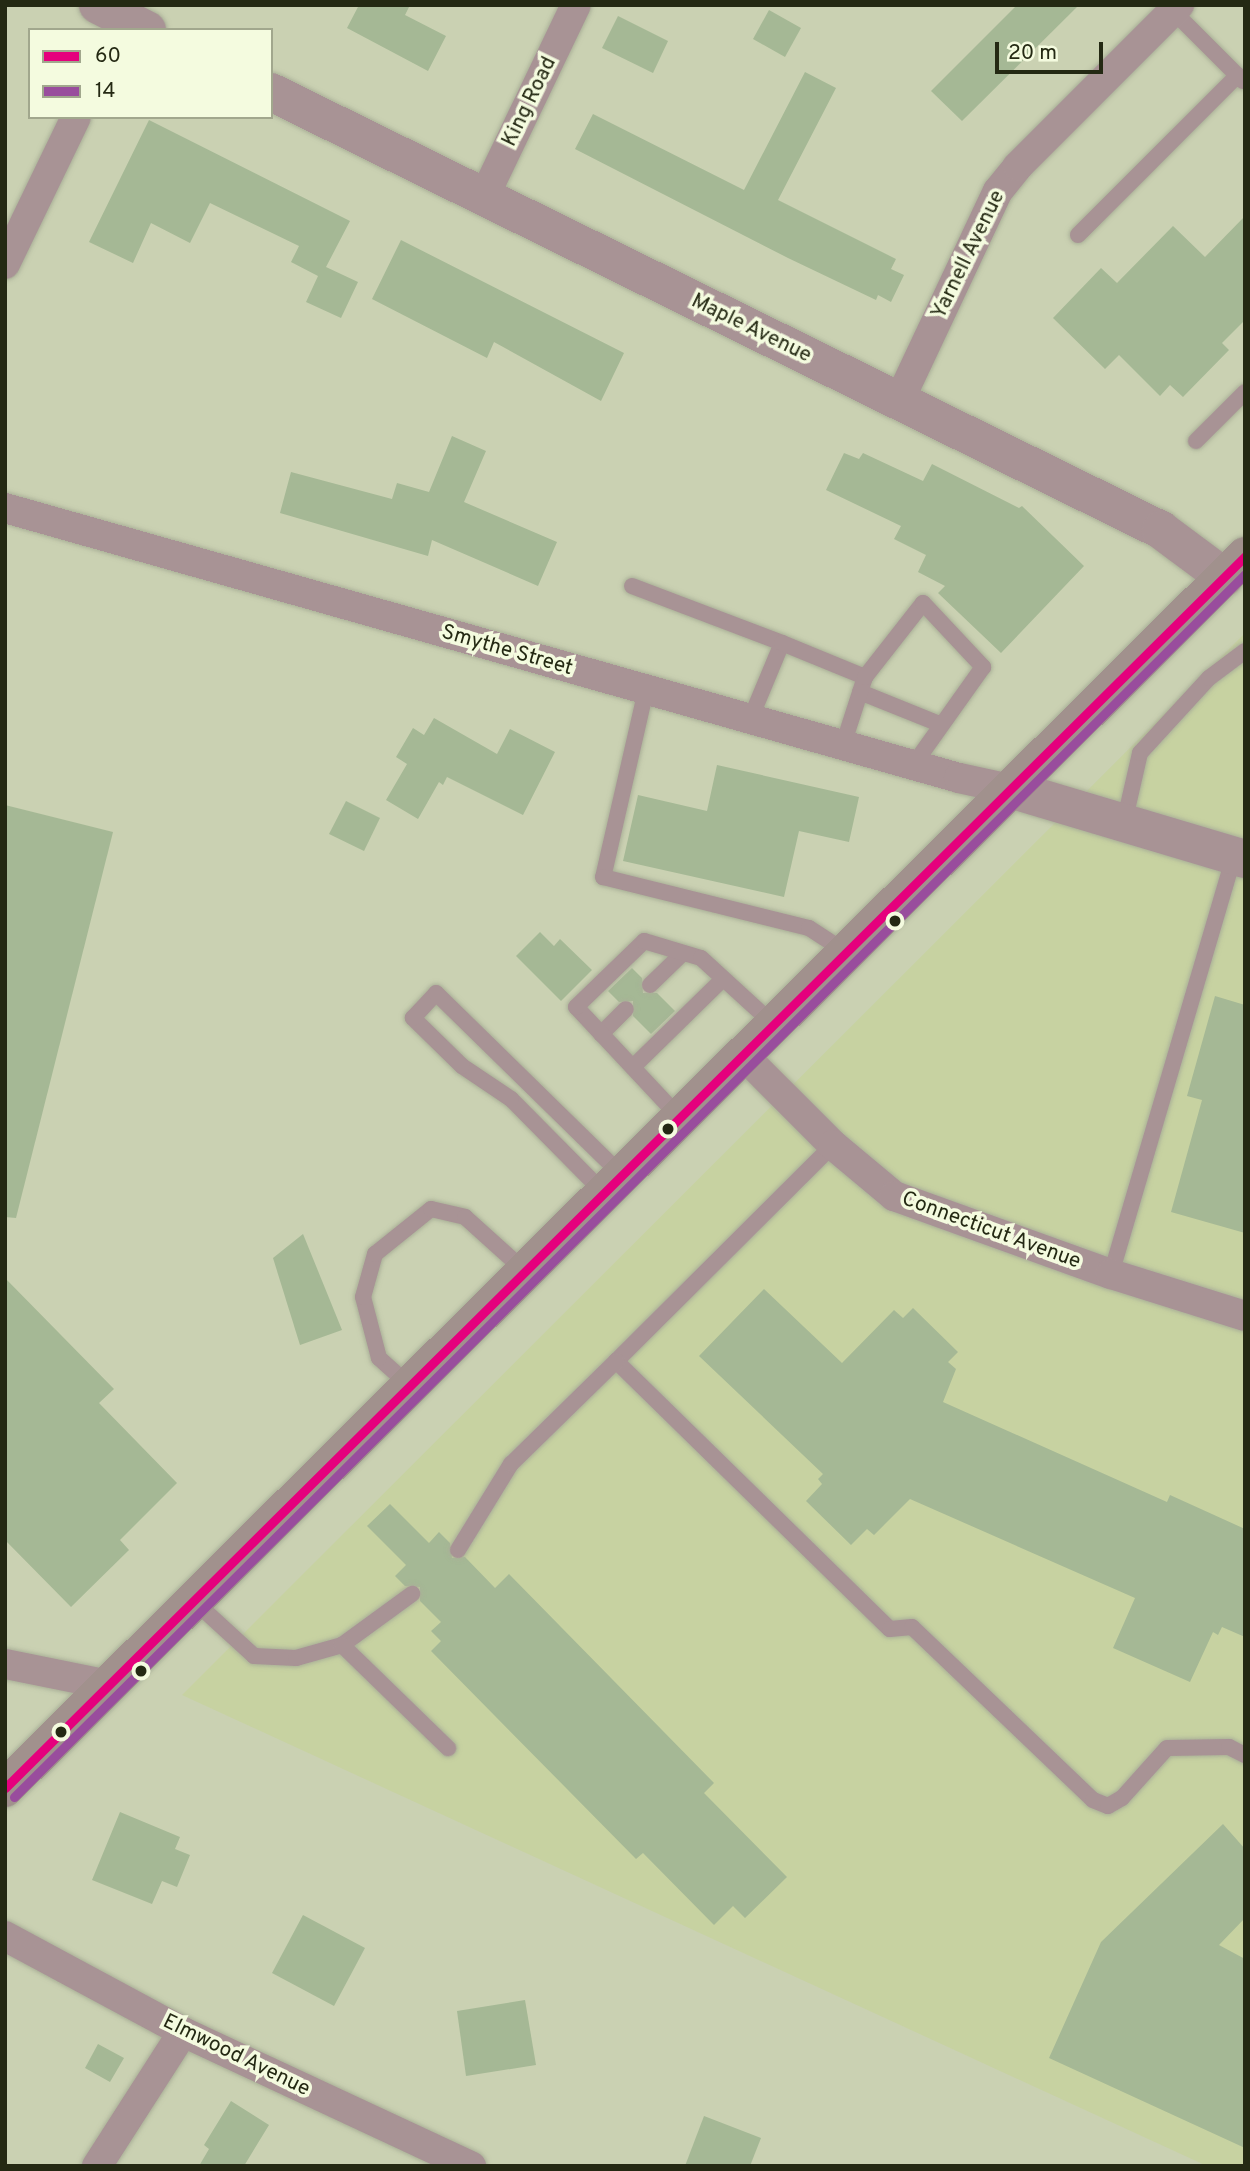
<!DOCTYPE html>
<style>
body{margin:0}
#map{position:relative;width:1250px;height:2171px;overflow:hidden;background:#cad1b2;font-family:Overpass,sans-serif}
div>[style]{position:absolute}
.built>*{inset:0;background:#c7d2a1}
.building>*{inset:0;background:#a5b895}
.roads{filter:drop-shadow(0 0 2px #aab098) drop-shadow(0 0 2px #aab098)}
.service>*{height:16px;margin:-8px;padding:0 8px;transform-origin:8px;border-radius:8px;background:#a89395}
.minor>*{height:30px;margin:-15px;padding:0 15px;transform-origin:15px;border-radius:15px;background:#a89395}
.tertiary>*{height:38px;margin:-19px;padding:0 19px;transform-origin:19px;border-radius:19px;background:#a89395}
.primary>*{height:38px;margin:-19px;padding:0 19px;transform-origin:19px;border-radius:19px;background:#a1918d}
.bus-1>*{height:9px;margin:-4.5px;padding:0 4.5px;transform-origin:4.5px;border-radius:4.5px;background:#e5007d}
.bus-2>*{height:9px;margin:-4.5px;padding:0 4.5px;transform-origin:4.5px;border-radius:4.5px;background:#994d9d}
.dots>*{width:19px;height:19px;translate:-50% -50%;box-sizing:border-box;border:4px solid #f4fbdf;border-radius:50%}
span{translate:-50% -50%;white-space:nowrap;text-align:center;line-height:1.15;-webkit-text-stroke:7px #f4fbdf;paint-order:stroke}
.street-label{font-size:21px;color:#242913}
.frame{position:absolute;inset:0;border:7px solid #242913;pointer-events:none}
.legend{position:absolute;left:28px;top:28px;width:245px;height:91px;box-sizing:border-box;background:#f4fbdf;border:2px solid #a1a78d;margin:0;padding:9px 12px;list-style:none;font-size:21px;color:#242913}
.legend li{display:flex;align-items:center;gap:14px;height:35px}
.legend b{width:35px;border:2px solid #a1a78d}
.scale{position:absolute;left:995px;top:42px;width:108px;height:32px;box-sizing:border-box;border:4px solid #242913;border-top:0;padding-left:9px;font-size:21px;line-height:24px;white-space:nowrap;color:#242913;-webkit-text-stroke:5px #f4fbdf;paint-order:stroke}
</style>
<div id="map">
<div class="built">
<div style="clip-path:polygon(1245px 633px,1245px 2166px,1207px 2166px,182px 1695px)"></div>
</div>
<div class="building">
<div style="clip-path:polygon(359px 5px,410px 5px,405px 15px,446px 36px,428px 71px,347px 28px)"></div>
<div style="clip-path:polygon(1017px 5px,1079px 5px,962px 121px,931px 91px)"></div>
<div style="clip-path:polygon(769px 10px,801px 28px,785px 57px,753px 39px)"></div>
<div style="clip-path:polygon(618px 16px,668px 41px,653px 73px,602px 48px)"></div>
<div style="clip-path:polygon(805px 72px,836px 88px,778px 200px,896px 259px,891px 269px,904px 275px,891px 302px,878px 295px,876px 300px,788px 258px,575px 149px,593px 114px,744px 190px)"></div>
<div style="clip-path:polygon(149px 120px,350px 221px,326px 267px,358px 282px,341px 318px,306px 302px,318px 276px,291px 262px,299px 246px,210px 203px,190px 243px,151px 223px,133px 263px,89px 242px)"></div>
<div style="clip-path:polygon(1245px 216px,1245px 320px,1222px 343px,1229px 350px,1183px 397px,1170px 385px,1160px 396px,1119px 355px,1105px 369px,1053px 318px,1101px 268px,1117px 283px,1173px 226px,1205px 257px)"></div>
<div style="clip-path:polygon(401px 240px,624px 353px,601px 401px,494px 342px,487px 358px,372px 299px)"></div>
<div style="clip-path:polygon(452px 436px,486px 451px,464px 502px,557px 542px,538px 586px,432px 540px,428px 556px,280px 513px,291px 472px,392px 499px,397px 483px,429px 492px)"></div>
<div style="clip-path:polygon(844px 453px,859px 459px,863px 453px,923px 481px,932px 464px,1019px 508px,1022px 506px,1084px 566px,1001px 653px,938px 593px,945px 586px,918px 572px,926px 555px,894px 539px,901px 526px,826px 490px)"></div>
<div style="clip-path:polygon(434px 718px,497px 754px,510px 729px,555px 752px,523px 815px,447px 777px,443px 785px,439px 782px,418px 819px,386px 800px,407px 764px,396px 757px,413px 728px,424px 735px)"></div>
<div style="clip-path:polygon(717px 765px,859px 797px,849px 842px,799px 831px,784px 897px,623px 861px,638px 795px,707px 811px)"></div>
<div style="clip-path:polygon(346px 801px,380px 818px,364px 851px,329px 834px)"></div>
<div style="clip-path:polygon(5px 805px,113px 832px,16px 1218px,5px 1217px)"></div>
<div style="clip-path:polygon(540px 932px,554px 946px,560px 939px,592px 970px,561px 1001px,516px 956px)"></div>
<div style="clip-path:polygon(632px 968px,642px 978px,643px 993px,657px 993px,675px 1011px,651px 1034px,633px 1016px,633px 1001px,619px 1002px,608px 991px)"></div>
<div style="clip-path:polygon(1215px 996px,1245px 1005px,1245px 1233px,1171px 1212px,1202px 1100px,1187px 1096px)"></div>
<div style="clip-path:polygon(303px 1234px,342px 1330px,300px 1345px,273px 1258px)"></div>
<div style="clip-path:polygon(5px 1278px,114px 1389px,99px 1403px,177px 1483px,120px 1540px,129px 1550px,71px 1607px,5px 1540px)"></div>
<div style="clip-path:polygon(764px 1289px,842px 1363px,894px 1310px,903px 1318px,913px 1308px,958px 1352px,948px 1362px,956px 1369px,943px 1402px,1167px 1502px,1170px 1495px,1245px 1529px,1245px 1637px,1222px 1627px,1218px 1635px,1213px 1632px,1190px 1682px,1113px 1648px,1135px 1598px,910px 1499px,874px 1535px,867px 1529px,851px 1545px,806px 1501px,822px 1484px,818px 1479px,823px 1474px,699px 1356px)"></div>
<div style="clip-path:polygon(390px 1504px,429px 1543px,439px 1532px,450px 1543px,452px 1558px,465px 1557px,495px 1588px,509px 1574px,714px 1783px,704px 1793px,787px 1877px,745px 1918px,733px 1906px,714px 1925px,643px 1853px,636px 1859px,431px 1651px,441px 1641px,431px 1631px,441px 1622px,420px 1601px,420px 1587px,405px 1586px,395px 1576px,406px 1565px,367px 1526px)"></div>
<div style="clip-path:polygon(120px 1812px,180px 1837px,175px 1849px,190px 1855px,177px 1887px,162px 1881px,152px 1904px,92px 1880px)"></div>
<div style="clip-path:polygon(1223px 1824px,1245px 1849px,1245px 1918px,1219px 1945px,1245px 1959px,1245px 2148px,1049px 2058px,1101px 1942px)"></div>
<div style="clip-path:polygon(303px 1915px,365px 1948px,334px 2006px,272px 1973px)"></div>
<div style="clip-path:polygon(525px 2000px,536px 2065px,466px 2076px,457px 2011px)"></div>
<div style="clip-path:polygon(98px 2044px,124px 2058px,110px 2082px,85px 2068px)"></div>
<div style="clip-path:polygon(231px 2101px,269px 2125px,244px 2166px,199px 2166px,209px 2149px,204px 2145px)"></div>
<div style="clip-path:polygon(704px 2116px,761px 2138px,750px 2166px,685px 2166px)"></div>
</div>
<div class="roads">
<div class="service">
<div style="left:1173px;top:11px;width:99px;rotate:45deg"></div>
<div style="left:1078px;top:235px;width:226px;rotate:-45deg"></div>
<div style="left:1196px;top:441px;width:69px;rotate:-45deg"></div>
<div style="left:632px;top:586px;width:160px;rotate:20.8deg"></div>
<div style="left:782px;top:643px;width:83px;rotate:112.6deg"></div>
<div style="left:782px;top:643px;width:90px;rotate:22.3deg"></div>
<div style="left:646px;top:690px;width:192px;rotate:102.9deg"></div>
<div style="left:603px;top:877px;width:212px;rotate:13.9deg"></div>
<div style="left:809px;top:928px;width:44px;rotate:33deg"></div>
<div style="left:860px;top:692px;width:88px;rotate:21.9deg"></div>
<div style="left:843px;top:745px;width:71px;rotate:-72.1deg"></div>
<div style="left:865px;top:677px;width:94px;rotate:-51.9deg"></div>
<div style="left:923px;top:603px;width:88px;rotate:46.8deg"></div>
<div style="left:983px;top:667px;width:119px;rotate:125.4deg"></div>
<div style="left:1124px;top:823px;width:72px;rotate:-77.1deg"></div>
<div style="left:1140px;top:753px;width:102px;rotate:-47.4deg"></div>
<div style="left:1209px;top:678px;width:45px;rotate:-36.9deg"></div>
<div style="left:650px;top:985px;width:46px;rotate:-44.1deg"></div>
<div style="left:601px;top:1034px;width:35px;rotate:-45deg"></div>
<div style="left:633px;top:1067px;width:126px;rotate:-44.4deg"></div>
<div style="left:680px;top:1118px;width:152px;rotate:-133.1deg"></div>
<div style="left:576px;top:1007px;width:95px;rotate:-44.1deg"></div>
<div style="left:644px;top:941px;width:59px;rotate:16.6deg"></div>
<div style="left:701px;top:958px;width:98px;rotate:42.5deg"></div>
<div style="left:833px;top:1145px;width:306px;rotate:135.1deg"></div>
<div style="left:616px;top:1361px;width:383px;rotate:44.4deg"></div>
<div style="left:890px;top:1629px;width:22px;rotate:-5deg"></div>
<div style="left:912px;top:1627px;width:250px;rotate:43.7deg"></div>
<div style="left:1093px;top:1800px;width:16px;rotate:22deg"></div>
<div style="left:1108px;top:1806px;width:16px;rotate:-30deg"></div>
<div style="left:1122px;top:1798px;width:67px;rotate:-48deg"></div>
<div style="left:1167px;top:1748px;width:62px;rotate:-0.9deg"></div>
<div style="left:1229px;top:1747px;width:18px;rotate:27deg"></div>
<div style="left:604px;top:1193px;width:132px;rotate:-134.7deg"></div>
<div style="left:511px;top:1099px;width:59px;rotate:-146deg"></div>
<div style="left:462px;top:1066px;width:69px;rotate:-135.6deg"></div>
<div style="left:413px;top:1018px;width:34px;rotate:-47deg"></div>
<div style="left:436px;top:993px;width:260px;rotate:44.4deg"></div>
<div style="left:1111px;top:1274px;width:436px;rotate:-73.6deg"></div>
<div style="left:410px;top:1386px;width:42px;rotate:-137.9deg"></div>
<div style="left:379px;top:1358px;width:63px;rotate:-104.7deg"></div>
<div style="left:363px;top:1297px;width:45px;rotate:-74.4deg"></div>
<div style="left:375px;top:1254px;width:72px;rotate:-38.8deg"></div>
<div style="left:431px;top:1209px;width:35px;rotate:13deg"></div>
<div style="left:465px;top:1217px;width:81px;rotate:42deg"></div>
<div style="left:458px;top:1550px;width:101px;rotate:-58.4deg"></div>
<div style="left:511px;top:1464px;width:147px;rotate:-44.4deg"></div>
<div style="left:194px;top:1601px;width:81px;rotate:42.5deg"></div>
<div style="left:254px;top:1656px;width:42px;rotate:2.7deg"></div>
<div style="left:296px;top:1658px;width:48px;rotate:-15.8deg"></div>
<div style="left:342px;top:1645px;width:87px;rotate:-36.1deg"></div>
<div style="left:342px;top:1645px;width:148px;rotate:44.2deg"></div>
</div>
<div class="minor">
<div style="left:483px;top:199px;width:215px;rotate:-64.4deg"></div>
<div style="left:5px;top:264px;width:163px;rotate:-64.2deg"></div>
<div style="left:899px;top:401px;width:232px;rotate:-64.8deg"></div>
<div style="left:998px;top:191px;width:32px;rotate:-51deg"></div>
<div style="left:1018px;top:166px;width:228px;rotate:-45deg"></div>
<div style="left:5px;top:508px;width:991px;rotate:15.8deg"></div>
<div style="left:959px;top:778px;width:52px;rotate:12.2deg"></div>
<div style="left:743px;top:1055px;width:127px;rotate:45deg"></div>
<div style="left:833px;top:1145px;width:80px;rotate:39.9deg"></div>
<div style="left:894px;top:1196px;width:231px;rotate:19.8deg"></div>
<div style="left:1111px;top:1274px;width:140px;rotate:17.4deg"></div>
<div style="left:5px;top:1664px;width:106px;rotate:11.4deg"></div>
<div style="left:5px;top:1936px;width:202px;rotate:28.3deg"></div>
<div style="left:183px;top:2032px;width:318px;rotate:25deg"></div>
<div style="left:97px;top:2166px;width:159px;rotate:-57.3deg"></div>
</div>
<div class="tertiary">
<div style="left:98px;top:5px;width:55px;rotate:27deg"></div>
<div style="left:271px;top:92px;width:992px;rotate:26.2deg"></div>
<div style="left:1161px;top:530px;width:79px;rotate:36.7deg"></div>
<div style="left:1010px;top:789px;width:245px;rotate:16.6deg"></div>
</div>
<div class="primary">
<div style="left:5px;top:1788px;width:1748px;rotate:-44.81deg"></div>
</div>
</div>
<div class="bus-1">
<div style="left:5px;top:1788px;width:1748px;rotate:-44.81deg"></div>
</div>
<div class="bus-2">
<div style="left:14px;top:1797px;width:1735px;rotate:-44.81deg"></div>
</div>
<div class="dots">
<div style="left:895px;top:921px;background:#242913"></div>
<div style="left:668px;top:1129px;background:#242913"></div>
<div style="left:141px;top:1671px;background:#242913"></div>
<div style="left:61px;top:1732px;background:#242913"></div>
</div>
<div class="street-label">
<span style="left:530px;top:102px;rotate:-64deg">King Road</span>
<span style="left:969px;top:255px;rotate:-64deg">Yarnell Avenue</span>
<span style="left:751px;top:329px;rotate:26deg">Maple Avenue</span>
<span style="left:507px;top:651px;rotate:16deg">Smythe Street</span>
<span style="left:991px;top:1231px;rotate:20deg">Connecticut Avenue</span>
<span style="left:236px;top:2056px;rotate:26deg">Elmwood Avenue</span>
</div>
<div class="frame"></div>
<ul class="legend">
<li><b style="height:9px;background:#e5007d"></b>60</li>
<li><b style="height:9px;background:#994d9d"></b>14</li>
</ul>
<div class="scale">20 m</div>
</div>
